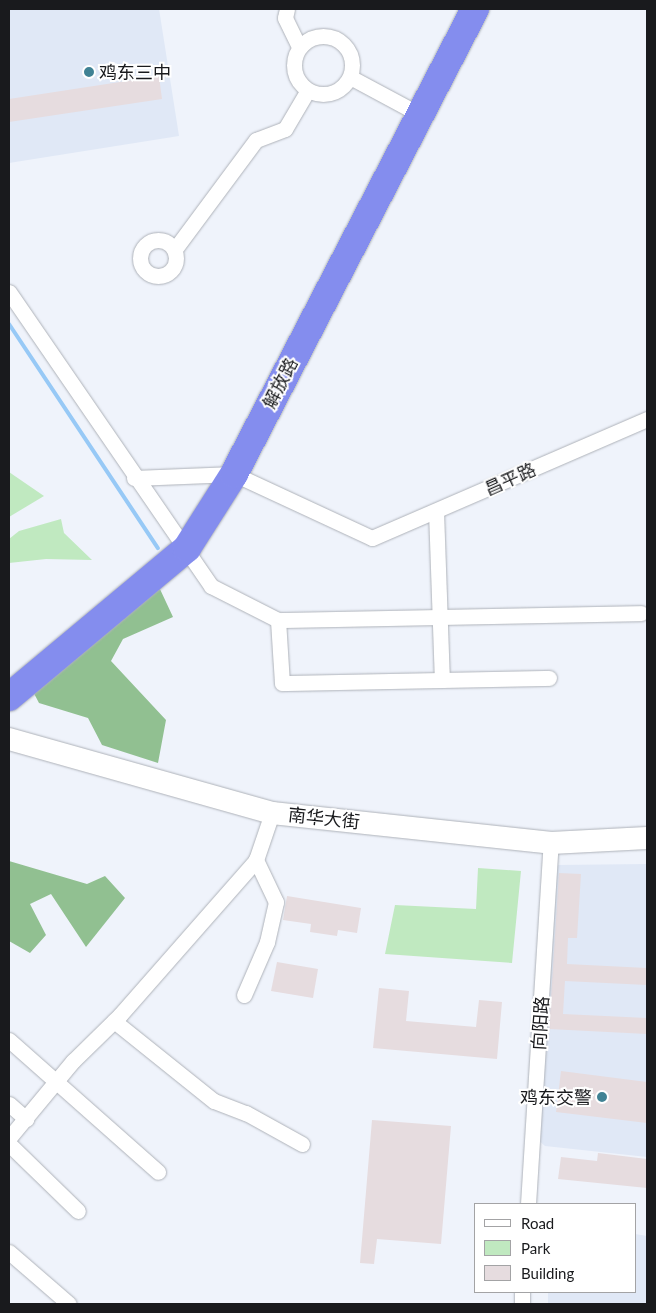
<!DOCTYPE html>
<meta charset="utf-8">
<style>
body{margin:0}
#map{position:relative;width:656px;height:1313px;overflow:hidden;background:#eff3fb;font-family:Lato,"Noto Sans SC",sans-serif}
div>[style]{position:absolute}
.built>*{inset:0;background:#e0e8f6}
.green>*{inset:0;background:#c0e9c0}
.forest>*{inset:0;background:#91c091}
.stream>*{height:4px;margin:-2px;padding:0 2px;transform-origin:2px;border-radius:2px;background:#97c9f6}
.building>*{inset:0;background:#e6dcdf}
.roads{filter:drop-shadow(0 0 1px #aeb2b9) drop-shadow(0 0 1px #aeb2b9)}
.street>*{height:15px;margin:-7.5px;padding:0 7.5px;transform-origin:7.5px;border-radius:7.5px;background:#fff}
.street>.ring{margin:-7.5px;padding:0;box-sizing:content-box;background:none;border:15px solid #fff;border-radius:50%}
.secondary>*{height:22px;margin:-11px;padding:0 11px;transform-origin:11px;border-radius:11px;background:#fff}
.highway>*{height:28px;margin:-14px;padding:0 14px;transform-origin:14px;border-radius:14px;background:#848dee}
.dots>*{width:14px;height:14px;translate:-50% -50%;box-sizing:border-box;border:2px solid #fff;border-radius:50%}
span{translate:-50% -50%;white-space:nowrap;text-align:center;line-height:1.15;-webkit-text-stroke:4px #fff;paint-order:stroke}
.poi-label{font-size:18px;color:#191a1d}
.left{translate:0 -50%;text-align:left}
.right{translate:-100% -50%;text-align:right}
.street-label{font-size:18px;color:#191a1d}
.frame{position:absolute;inset:0;border:10px solid #191a1d;pointer-events:none}
.legend{position:absolute;left:474px;top:1203px;width:162px;height:90px;box-sizing:border-box;background:#fff;border:1px solid #a3a3a5;margin:0;padding:6px 9px;list-style:none;font-size:15px;color:#191a1d}
.legend li{display:flex;align-items:center;gap:10px;height:25px}
.legend b{width:25px;border:1px solid #a3a3a5}
</style>
<div id="map">
<div class="built">
<div style="clip-path:polygon(9px 9px,159px 9px,179px 136px,9px 163px)"></div>
<div style="clip-path:polygon(647px 864px,647px 1157px,545px 1146px,538px 1140px,556px 865px)"></div>
<div style="clip-path:polygon(635px 1234px,647px 1236px,647px 1304px,548px 1304px,548px 1292px,635px 1292px)"></div>
</div>
<div class="green">
<div style="clip-path:polygon(9px 472px,44px 496px,9px 517px)"></div>
<div style="clip-path:polygon(61px 519px,64px 533px,92px 560px,46px 559px,9px 563px,9px 539px,19px 531px)"></div>
<div style="clip-path:polygon(478px 868px,521px 871px,512px 963px,385px 954px,395px 905px,476px 909px)"></div>
</div>
<div class="forest">
<div style="clip-path:polygon(159px 587px,173px 617px,123px 639px,111px 661px,166px 720px,158px 763px,102px 745px,88px 718px,39px 703px,28px 682px)"></div>
<div style="clip-path:polygon(9px 861px,87px 884px,105px 876px,125px 898px,86px 947px,51px 894px,30px 904px,46px 935px,30px 953px,9px 941px)"></div>
</div>
<div class="stream">
<div style="left:9px;top:324px;width:269px;rotate:56.4deg"></div>
</div>
<div class="building">
<div style="clip-path:polygon(159px 76px,162px 99px,9px 122px,9px 99px)"></div>
<div style="clip-path:polygon(559px 873px,581px 874px,577px 938px,568px 938px,567px 964px,647px 968px,647px 985px,565px 981px,563px 1014px,647px 1018px,647px 1034px,549px 1029px)"></div>
<div style="clip-path:polygon(287px 896px,361px 908px,357px 933px,338px 930px,337px 936px,310px 932px,311px 924px,283px 920px)"></div>
<div style="clip-path:polygon(277px 962px,318px 969px,313px 998px,271px 991px)"></div>
<div style="clip-path:polygon(379px 988px,409px 991px,406px 1021px,476px 1027px,479px 1000px,502px 1002px,497px 1059px,373px 1048px)"></div>
<div style="clip-path:polygon(561px 1071px,647px 1082px,647px 1123px,556px 1112px)"></div>
<div style="clip-path:polygon(372px 1120px,451px 1126px,441px 1244px,377px 1239px,374px 1264px,360px 1263px)"></div>
<div style="clip-path:polygon(598px 1153px,647px 1159px,647px 1188px,558px 1179px,561px 1157px,597px 1161px)"></div>
</div>
<div class="roads">
<div class="street">
<div style="left:287px;top:9px;width:9px;rotate:103deg"></div>
<div style="left:285px;top:18px;width:32px;rotate:64deg"></div>
<div class="ring" style="left:294px;top:36px;width:43px;height:43px"></div>
<div style="left:350px;top:77px;width:78px;rotate:28.2deg"></div>
<div class="ring" style="left:140px;top:240px;width:21px;height:21px"></div>
<div style="left:175px;top:249px;width:136px;rotate:-53.4deg"></div>
<div style="left:256px;top:140px;width:31px;rotate:-21deg"></div>
<div style="left:285px;top:129px;width:45px;rotate:-59.5deg"></div>
<div style="left:9px;top:292px;width:357px;rotate:55.5deg"></div>
<div style="left:211px;top:586px;width:75px;rotate:26.9deg"></div>
<div style="left:278px;top:620px;width:363px;rotate:-1.1deg"></div>
<div style="left:134px;top:478px;width:100px;rotate:-2.3deg"></div>
<div style="left:234px;top:474px;width:152px;rotate:24.9deg"></div>
<div style="left:372px;top:538px;width:300px;rotate:-23.4deg"></div>
<div style="left:436px;top:511px;width:169px;rotate:88deg"></div>
<div style="left:278px;top:620px;width:63px;rotate:86.4deg"></div>
<div style="left:282px;top:683px;width:267px;rotate:-1.1deg"></div>
<div style="left:244px;top:995px;width:58px;rotate:-66.5deg"></div>
<div style="left:267px;top:942px;width:41px;rotate:-77.3deg"></div>
<div style="left:276px;top:902px;width:47px;rotate:-115.5deg"></div>
<div style="left:114px;top:1021px;width:128px;rotate:38.7deg"></div>
<div style="left:214px;top:1101px;width:34px;rotate:21deg"></div>
<div style="left:246px;top:1113px;width:64px;rotate:29deg"></div>
<div style="left:9px;top:1040px;width:199px;rotate:41.5deg"></div>
<div style="left:9px;top:1104px;width:23px;rotate:41deg"></div>
<div style="left:9px;top:1138px;width:100px;rotate:-50.3deg"></div>
<div style="left:73px;top:1061px;width:66px;rotate:-44.4deg"></div>
<div style="left:120px;top:1015px;width:206px;rotate:-48.7deg"></div>
<div style="left:256px;top:860px;width:50px;rotate:-71.2deg"></div>
<div style="left:9px;top:1144px;width:96px;rotate:44.2deg"></div>
<div style="left:528px;top:1204px;width:362px;rotate:-86.4deg"></div>
<div style="left:9px;top:1252px;width:79px;rotate:40.9deg"></div>
<div style="left:522px;top:1304px;width:12px;rotate:-90deg"></div>
</div>
<div class="secondary">
<div style="left:9px;top:739px;width:273px;rotate:15.7deg"></div>
<div style="left:272px;top:813px;width:281px;rotate:6.1deg"></div>
<div style="left:551px;top:843px;width:96px;rotate:-3deg"></div>
</div>
<div class="highway">
<div style="left:9px;top:697px;width:232px;rotate:-39.9deg"></div>
<div style="left:187px;top:548px;width:88px;rotate:-57.6deg"></div>
<div style="left:234px;top:474px;width:524px;rotate:-62.6deg"></div>
</div>
</div>
<div class="dots">
<div style="left:89px;top:72px;background:#408294"></div>
<div style="left:602px;top:1097px;background:#408294"></div>
</div>
<div class="poi-label">
<span class="left" style="left:99px;top:72px">鸡东三中</span>
<span class="right" style="left:592px;top:1097px">鸡东交警</span>
</div>
<div class="street-label">
<span style="left:280px;top:383px;rotate:-63deg">解放路</span>
<span style="left:510px;top:479px;rotate:-24deg">昌平路</span>
<span style="left:324px;top:818px;rotate:6deg">南华大街</span>
<span style="left:540px;top:1023px;rotate:-86deg">向阳路</span>
</div>
<div class="frame"></div>
<ul class="legend">
<li><b style="height:6px;background:#fff"></b>Road</li>
<li><b style="height:14px;background:#c0e9c0"></b>Park</li>
<li><b style="height:14px;background:#e6dcdf"></b>Building</li>
</ul>
</div>
